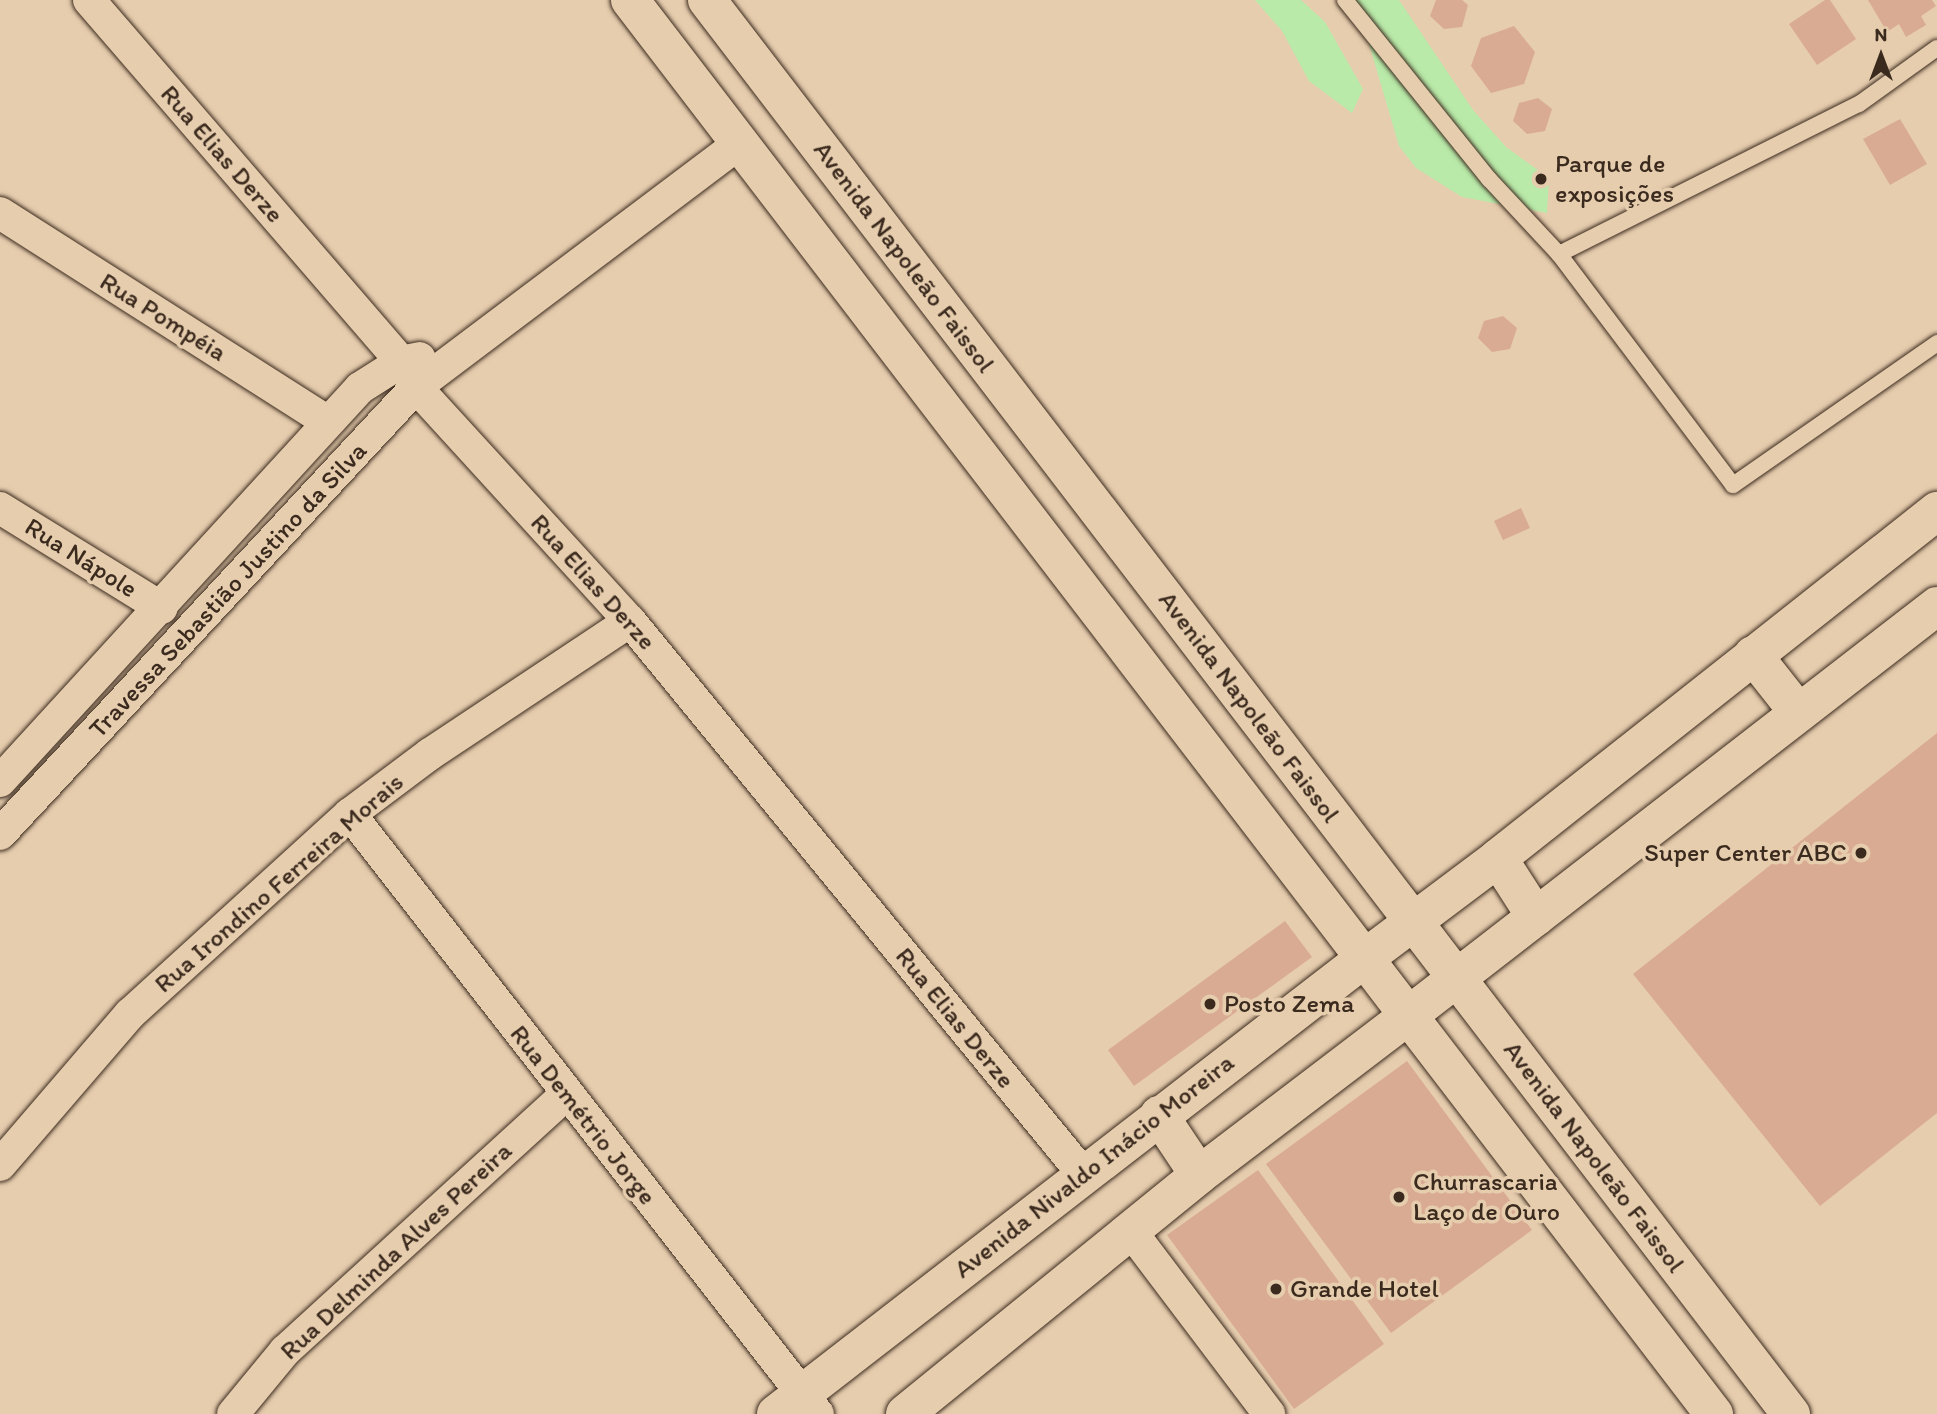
<!DOCTYPE html>
<meta charset="utf-8">
<style>
body{margin:0}
#map{position:relative;width:1937px;height:1414px;overflow:hidden;background:#e6cdae;font-family:Itim,sans-serif}
div>[style]{position:absolute}
.green>*{inset:0;background:#b9eaa9}
.building>*{inset:0;background:#daab93}
.roads{filter:drop-shadow(0 0 2px #3b2a1e) drop-shadow(0 0 2px #3b2a1e)}
.service>*{height:16px;margin:-8px;padding:0 8px;transform-origin:8px;border-radius:8px;background:#e6cdae}
.minor>*{height:32px;margin:-16px;padding:0 16px;transform-origin:16px;border-radius:16px;background:#e6cdae}
.tertiary>*{height:38px;margin:-19px;padding:0 19px;transform-origin:19px;border-radius:19px;background:#e6cdae}
.secondary>*{height:38px;margin:-19px;padding:0 19px;transform-origin:19px;border-radius:19px;background:#e6cdae}
.dots>*{width:19px;height:19px;translate:-50% -50%;box-sizing:border-box;border:4px solid #e6cdae;border-radius:50%}
span{translate:-50% -50%;white-space:nowrap;text-align:center;line-height:1.15;-webkit-text-stroke:7px #e6cdae;paint-order:stroke}
.street-label{font-size:26px;color:#3b2a1e}
.poi-label{font-size:26px;color:#3b2a1e}
.left{translate:0 -50%;text-align:left}
.right{translate:-100% -50%;text-align:right}
.north{position:absolute;left:1846px;top:21px;width:70px;height:70px;-webkit-text-stroke:5px #e6cdae;paint-order:stroke;rotate:0deg;font-size:19px;font-weight:700;line-height:28px;text-align:center;color:#3b2a1e}
.north::after{content:'';display:block;margin:auto;width:24px;height:32px;background:#3b2a1e;clip-path:polygon(50% 0,100% 100%,50% 72%,0 100%)}
</style>
<div id="map">
<div class="green">
<div style="clip-path:polygon(1255px 0,1301px 0,1325px 22px,1363px 89px,1352px 113px,1309px 81px,1282px 31px)"></div>
<div style="clip-path:polygon(1347px 0,1399px 0,1473px 110px,1506px 147px,1549px 178px,1547px 213px,1462px 197px,1416px 168px,1399px 146px,1367px 37px)"></div>
</div>
<div class="building">
<div style="clip-path:polygon(1436px 0,1462px 0,1468px 5px,1462px 27px,1444px 29px,1430px 16px)"></div>
<div style="clip-path:polygon(1825px 0,1830px 0,1856px 39px,1817px 65px,1789px 24px)"></div>
<div style="clip-path:polygon(1868px 0,1932px 0,1936px 6px,1921px 16px,1926px 25px,1906px 37px,1899px 24px,1887px 32px)"></div>
<div style="clip-path:polygon(1514px 26px,1535px 52px,1524px 84px,1491px 93px,1471px 66px,1481px 38px)"></div>
<div style="clip-path:polygon(1538px 98px,1552px 109px,1545px 131px,1527px 134px,1513px 121px,1519px 103px)"></div>
<div style="clip-path:polygon(1900px 119px,1927px 164px,1890px 185px,1863px 139px)"></div>
<div style="clip-path:polygon(1503px 316px,1517px 328px,1510px 349px,1492px 352px,1478px 338px,1484px 321px)"></div>
<div style="clip-path:polygon(1521px 508px,1530px 528px,1503px 540px,1494px 521px)"></div>
<div style="clip-path:polygon(1937px 733px,1937px 1113px,1820px 1206px,1633px 974px)"></div>
<div style="clip-path:polygon(1285px 921px,1312px 957px,1134px 1086px,1108px 1050px)"></div>
<div style="clip-path:polygon(1407px 1061px,1532px 1230px,1391px 1333px,1266px 1164px)"></div>
<div style="clip-path:polygon(1258px 1170px,1384px 1344px,1294px 1409px,1167px 1235px)"></div>
</div>
<div class="roads">
<div class="service">
<div style="left:1345px;top:0;width:230px;rotate:51.2deg"></div>
<div style="left:1489px;top:179px;width:103px;rotate:47deg"></div>
<div style="left:1559px;top:254px;width:289px;rotate:53deg"></div>
<div style="left:1733px;top:485px;width:249px;rotate:-34.8deg"></div>
<div style="left:1559px;top:254px;width:335px;rotate:-26.6deg"></div>
<div style="left:1859px;top:104px;width:96px;rotate:-35.7deg"></div>
</div>
<div class="minor">
<div style="left:89px;top:0;width:478px;rotate:49.2deg"></div>
<div style="left:401px;top:362px;width:29px;rotate:59deg"></div>
<div style="left:416px;top:387px;width:317px;rotate:47.6deg"></div>
<div style="left:630px;top:621px;width:716px;rotate:50.67deg"></div>
<div style="left:0;top:213px;width:388px;rotate:32.5deg"></div>
<div style="left:0;top:508px;width:190px;rotate:31.7deg"></div>
<div style="left:0;top:781px;width:533px;rotate:-47.51deg"></div>
<div style="left:360px;top:388px;width:49px;rotate:-32.4deg"></div>
<div style="left:401px;top:362px;width:19px;rotate:-12deg"></div>
<div style="left:350px;top:814px;width:761px;rotate:52.05deg"></div>
<div style="left:0;top:834px;width:611px;rotate:-47.06deg"></div>
<div style="left:416px;top:387px;width:406px;rotate:-37deg"></div>
<div style="left:0;top:1165px;width:199px;rotate:-49.3deg"></div>
<div style="left:130px;top:1014px;width:297px;rotate:-42.3deg"></div>
<div style="left:350px;top:814px;width:100px;rotate:-36.9deg"></div>
<div style="left:430px;top:754px;width:240px;rotate:-33.6deg"></div>
<div style="left:1130px;top:1230px;width:231px;rotate:52.9deg"></div>
<div style="left:233px;top:1414px;width:82px;rotate:-50.5deg"></div>
<div style="left:285px;top:1351px;width:381px;rotate:-42.4deg"></div>
</div>
<div class="tertiary">
<div style="left:1159px;top:1115px;width:72px;rotate:56.3deg"></div>
<div style="left:776px;top:1414px;width:745px;rotate:-37.75deg"></div>
<div style="left:905px;top:1414px;width:379px;rotate:-39.1deg"></div>
<div style="left:1199px;top:1175px;width:264px;rotate:-37.3deg"></div>
</div>
<div class="secondary">
<div style="left:630px;top:0;width:1782px;rotate:52.53deg"></div>
<div style="left:707px;top:0;width:1782px;rotate:52.53deg"></div>
<div style="left:1753px;top:655px;width:73px;rotate:51.7deg"></div>
<div style="left:1498px;top:858px;width:70px;rotate:57.2deg"></div>
<div style="left:1365px;top:958px;width:166px;rotate:-36.9deg"></div>
<div style="left:1498px;top:858px;width:560px;rotate:-38.32deg"></div>
<div style="left:1409px;top:1015px;width:668px;rotate:-37.76deg"></div>
</div>
</div>
<div class="dots">
<div style="left:1541px;top:179px;background:#3b2a1e"></div>
<div style="left:1861px;top:853px;background:#3b2a1e"></div>
<div style="left:1210px;top:1004px;background:#3b2a1e"></div>
<div style="left:1399px;top:1197px;background:#3b2a1e"></div>
<div style="left:1276px;top:1289px;background:#3b2a1e"></div>
</div>
<div class="street-label">
<span style="left:222px;top:154px;rotate:49deg">Rua Elias Derze</span>
<span style="left:904px;top:257px;rotate:53deg">Avenida Napoleão Faissol</span>
<span style="left:163px;top:317px;rotate:32deg">Rua Pompéia</span>
<span style="left:81px;top:558px;rotate:32deg">Rua Nápole</span>
<span style="left:593px;top:582px;rotate:48deg">Rua Elias Derze</span>
<span style="left:228px;top:590px;rotate:-47deg">Travessa Sebastião Justino da Silva</span>
<span style="left:1249px;top:707px;rotate:53deg">Avenida Napoleão Faissol</span>
<span style="left:279px;top:883px;rotate:-41deg">Rua Irondino Ferreira Morais</span>
<span style="left:955px;top:1018px;rotate:51deg">Rua Elias Derze</span>
<span style="left:583px;top:1115px;rotate:52deg">Rua Demétrio Jorge</span>
<span style="left:1594px;top:1157px;rotate:53deg">Avenida Napoleão Faissol</span>
<span style="left:1094px;top:1166px;rotate:-38deg">Avenida Nivaldo Inácio Moreira</span>
<span style="left:396px;top:1251px;rotate:-43deg">Rua Delminda Alves Pereira</span>
</div>
<div class="poi-label">
<span class="left" style="left:1555px;top:179px">Parque de<br>exposições</span>
<span class="right" style="left:1847px;top:853px">Super Center ABC</span>
<span class="left" style="left:1224px;top:1004px">Posto Zema</span>
<span class="left" style="left:1413px;top:1197px">Churrascaria<br>Laço de Ouro</span>
<span class="left" style="left:1290px;top:1289px">Grande Hotel</span>
</div>
<div class="north">N</div>
</div>
